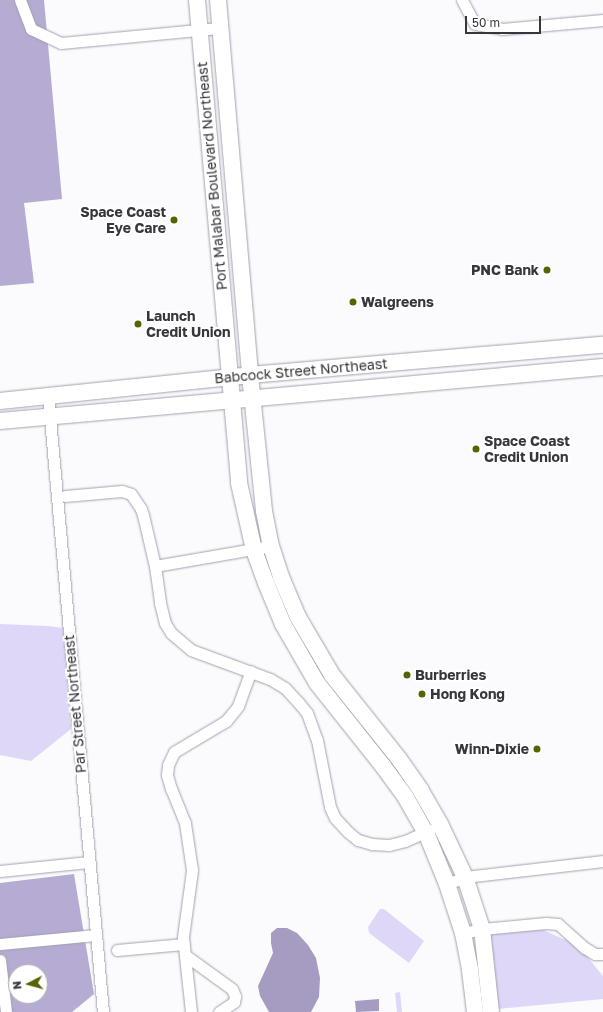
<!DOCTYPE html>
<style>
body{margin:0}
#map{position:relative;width:603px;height:1012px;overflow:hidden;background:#fbfafd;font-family:"Golos Text",sans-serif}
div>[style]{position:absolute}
.green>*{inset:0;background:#dfd7f7}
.forest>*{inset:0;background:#b6acd3}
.water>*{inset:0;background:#a69cc2}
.roads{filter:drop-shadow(0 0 1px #a4a0ae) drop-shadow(0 0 1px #a4a0ae)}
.street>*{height:11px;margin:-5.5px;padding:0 5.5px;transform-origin:5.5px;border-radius:5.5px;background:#fff}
.secondary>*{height:16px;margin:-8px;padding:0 8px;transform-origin:8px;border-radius:8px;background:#fff}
.dots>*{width:11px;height:11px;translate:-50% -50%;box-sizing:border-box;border:2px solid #fff;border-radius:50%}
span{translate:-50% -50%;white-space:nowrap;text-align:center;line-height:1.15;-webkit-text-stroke:4px #fff;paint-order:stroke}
.street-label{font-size:14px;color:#37363b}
.poi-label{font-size:14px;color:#37363b;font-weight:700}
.right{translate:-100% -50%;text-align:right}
.left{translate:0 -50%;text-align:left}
.north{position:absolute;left:8px;top:964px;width:40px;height:40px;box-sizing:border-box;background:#fff;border:1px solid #afafb1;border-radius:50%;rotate:264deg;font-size:11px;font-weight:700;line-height:16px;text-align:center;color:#37363b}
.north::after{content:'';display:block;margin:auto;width:14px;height:18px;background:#576201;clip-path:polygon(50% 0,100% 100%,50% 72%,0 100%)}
.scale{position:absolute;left:465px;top:16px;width:76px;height:18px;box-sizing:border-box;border:2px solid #37363b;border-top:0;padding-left:5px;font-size:12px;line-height:14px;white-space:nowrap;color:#37363b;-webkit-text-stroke:3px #fff;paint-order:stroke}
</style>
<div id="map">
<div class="green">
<div style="clip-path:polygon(0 624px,48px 626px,63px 628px,71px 729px,31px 761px,0 755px)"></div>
<div style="clip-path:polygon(380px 909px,384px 909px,424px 941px,409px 963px,369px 933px,368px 927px)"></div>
<div style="clip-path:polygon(541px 929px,570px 942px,585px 954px,603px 976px,603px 999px,497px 1009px,488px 934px)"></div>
<div style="clip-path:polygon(400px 992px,402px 1012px,397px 1012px,395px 993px)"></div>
</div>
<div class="forest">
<div style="clip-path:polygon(0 0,44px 0,62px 199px,24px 203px,34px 283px,0 286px)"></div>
<div style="clip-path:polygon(evenodd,74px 874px,94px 994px,72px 1012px,0 1012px,0 883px,74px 874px,16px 972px,40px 972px,40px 996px,16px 996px,16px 972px)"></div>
</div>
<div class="water">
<div style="clip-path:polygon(277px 928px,287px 928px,297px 933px,308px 945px,316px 958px,320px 978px,319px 997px,311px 1012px,269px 1012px,260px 996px,258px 986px,273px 953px,271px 943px,271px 933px)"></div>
<div style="clip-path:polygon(379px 999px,379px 1011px,356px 1012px,355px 1001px)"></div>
</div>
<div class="roads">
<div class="street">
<div style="left:20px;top:0;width:31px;rotate:69deg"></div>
<div style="left:31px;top:29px;width:33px;rotate:25deg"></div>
<div style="left:61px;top:43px;width:161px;rotate:-5.4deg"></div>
<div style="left:462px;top:0;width:27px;rotate:62deg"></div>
<div style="left:475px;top:24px;width:27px;rotate:10deg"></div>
<div style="left:502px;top:29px;width:101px;rotate:-5.1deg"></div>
<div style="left:48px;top:396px;width:618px;rotate:84.9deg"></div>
<div style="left:65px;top:496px;width:57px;rotate:-5deg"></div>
<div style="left:122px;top:491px;width:9px;rotate:18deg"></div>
<div style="left:131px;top:494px;width:18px;rotate:56deg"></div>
<div style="left:141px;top:509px;width:6px;rotate:72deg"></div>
<div style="left:143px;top:515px;width:52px;rotate:76.8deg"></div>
<div style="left:155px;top:566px;width:37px;rotate:82deg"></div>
<div style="left:160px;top:603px;width:21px;rotate:76deg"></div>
<div style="left:165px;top:623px;width:12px;rotate:59deg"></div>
<div style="left:171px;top:633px;width:26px;rotate:40deg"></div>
<div style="left:191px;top:650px;width:84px;rotate:20.2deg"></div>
<div style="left:270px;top:679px;width:17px;rotate:31deg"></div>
<div style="left:285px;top:688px;width:19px;rotate:47deg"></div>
<div style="left:298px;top:702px;width:14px;rotate:51deg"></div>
<div style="left:307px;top:713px;width:29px;rotate:70deg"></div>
<div style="left:317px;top:740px;width:68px;rotate:79deg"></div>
<div style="left:330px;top:807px;width:12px;rotate:66deg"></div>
<div style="left:335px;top:818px;width:19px;rotate:47deg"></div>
<div style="left:348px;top:832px;width:13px;rotate:39deg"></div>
<div style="left:358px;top:840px;width:15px;rotate:16deg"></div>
<div style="left:372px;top:844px;width:17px;rotate:3deg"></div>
<div style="left:389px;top:845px;width:16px;rotate:-14deg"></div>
<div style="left:405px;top:841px;width:27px;rotate:-24deg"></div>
<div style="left:155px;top:566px;width:118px;rotate:-9.8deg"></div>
<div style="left:0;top:871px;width:89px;rotate:-5.8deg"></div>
<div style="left:447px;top:884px;width:19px;rotate:-21deg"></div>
<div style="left:465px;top:877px;width:139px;rotate:-6.6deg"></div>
<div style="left:463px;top:933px;width:19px;rotate:-12deg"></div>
<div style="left:482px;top:929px;width:64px;rotate:-5.4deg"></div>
<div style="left:546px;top:923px;width:12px;rotate:5deg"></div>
<div style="left:558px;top:924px;width:36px;rotate:42deg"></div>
<div style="left:585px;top:948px;width:12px;rotate:31deg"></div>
<div style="left:595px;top:954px;width:8px"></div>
<div style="left:0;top:944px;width:96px;rotate:-5.4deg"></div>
<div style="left:117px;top:950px;width:67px;rotate:-5.1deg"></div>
<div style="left:185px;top:955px;width:58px;rotate:35.9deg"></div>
<div style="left:232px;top:989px;width:8px;rotate:67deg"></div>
<div style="left:235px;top:996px;width:6px;rotate:99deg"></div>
<div style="left:234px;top:1002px;width:18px;rotate:146deg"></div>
<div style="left:0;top:960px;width:52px;rotate:83.4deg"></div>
<div style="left:191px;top:1012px;width:75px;rotate:-96.1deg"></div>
<div style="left:183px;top:937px;width:68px;rotate:-82.3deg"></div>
<div style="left:192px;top:870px;width:48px;rotate:-98.5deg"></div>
<div style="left:185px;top:823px;width:37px;rotate:-112deg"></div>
<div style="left:171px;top:789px;width:15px;rotate:-106deg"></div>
<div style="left:167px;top:775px;width:10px;rotate:-84deg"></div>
<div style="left:168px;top:765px;width:14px;rotate:-65deg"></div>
<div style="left:174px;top:752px;width:61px;rotate:-30.8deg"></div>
<div style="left:226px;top:721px;width:19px;rotate:-51deg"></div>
<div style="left:238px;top:706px;width:37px;rotate:-70deg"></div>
</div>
<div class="secondary">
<div style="left:197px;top:0;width:485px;rotate:85deg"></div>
<div style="left:239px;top:483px;width:69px;rotate:77.4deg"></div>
<div style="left:254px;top:550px;width:35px;rotate:70deg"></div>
<div style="left:266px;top:583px;width:44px;rotate:67.5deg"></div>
<div style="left:283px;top:624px;width:68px;rotate:60deg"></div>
<div style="left:317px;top:683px;width:106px;rotate:51.5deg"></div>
<div style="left:383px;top:766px;width:39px;rotate:54deg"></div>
<div style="left:406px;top:798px;width:43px;rotate:60.4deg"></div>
<div style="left:427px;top:835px;width:53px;rotate:67.8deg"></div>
<div style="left:447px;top:884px;width:52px;rotate:71.9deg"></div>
<div style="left:463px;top:933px;width:38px;rotate:79deg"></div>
<div style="left:470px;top:970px;width:42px;rotate:83.2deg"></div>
<div style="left:218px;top:0;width:376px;rotate:85.1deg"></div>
<div style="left:250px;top:375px;width:137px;rotate:84.1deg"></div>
<div style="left:264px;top:511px;width:36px;rotate:79deg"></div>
<div style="left:271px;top:546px;width:33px;rotate:72deg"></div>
<div style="left:281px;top:577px;width:43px;rotate:67deg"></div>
<div style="left:298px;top:617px;width:67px;rotate:59.6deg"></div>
<div style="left:332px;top:675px;width:107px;rotate:51.4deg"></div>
<div style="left:399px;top:759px;width:39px;rotate:55deg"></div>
<div style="left:421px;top:791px;width:38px;rotate:60deg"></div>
<div style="left:440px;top:824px;width:59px;rotate:64.7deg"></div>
<div style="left:465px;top:877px;width:55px;rotate:71.9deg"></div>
<div style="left:482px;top:929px;width:83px;rotate:83.8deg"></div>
<div style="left:0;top:401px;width:251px;rotate:-5.9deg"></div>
<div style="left:250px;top:375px;width:354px;rotate:-4.9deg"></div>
<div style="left:0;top:421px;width:605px;rotate:-5.12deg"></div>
</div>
</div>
<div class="dots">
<div style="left:174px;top:220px;background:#576201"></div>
<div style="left:547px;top:270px;background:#576201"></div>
<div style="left:353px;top:302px;background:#576201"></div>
<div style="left:138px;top:324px;background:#576201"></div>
<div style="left:476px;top:449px;background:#576201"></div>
<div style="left:407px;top:675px;background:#576201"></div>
<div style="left:422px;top:694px;background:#576201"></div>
<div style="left:537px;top:749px;background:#576201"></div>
</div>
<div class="street-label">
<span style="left:212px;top:176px;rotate:-95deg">Port Malabar Boulevard Northeast</span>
<span style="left:301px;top:371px;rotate:-5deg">Babcock Street Northeast</span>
<span style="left:75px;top:704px;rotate:-95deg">Par Street Northeast</span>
</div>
<div class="poi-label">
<span class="right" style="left:166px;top:220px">Space Coast<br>Eye Care</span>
<span class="right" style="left:539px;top:270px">PNC Bank</span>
<span class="left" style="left:361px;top:302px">Walgreens</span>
<span class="left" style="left:146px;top:324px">Launch<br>Credit Union</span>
<span class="left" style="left:484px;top:449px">Space Coast<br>Credit Union</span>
<span class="left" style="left:415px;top:675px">Burberries</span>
<span class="left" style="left:430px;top:694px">Hong Kong</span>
<span class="right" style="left:529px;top:749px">Winn-Dixie</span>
</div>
<div class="north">N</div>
<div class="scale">50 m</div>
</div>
